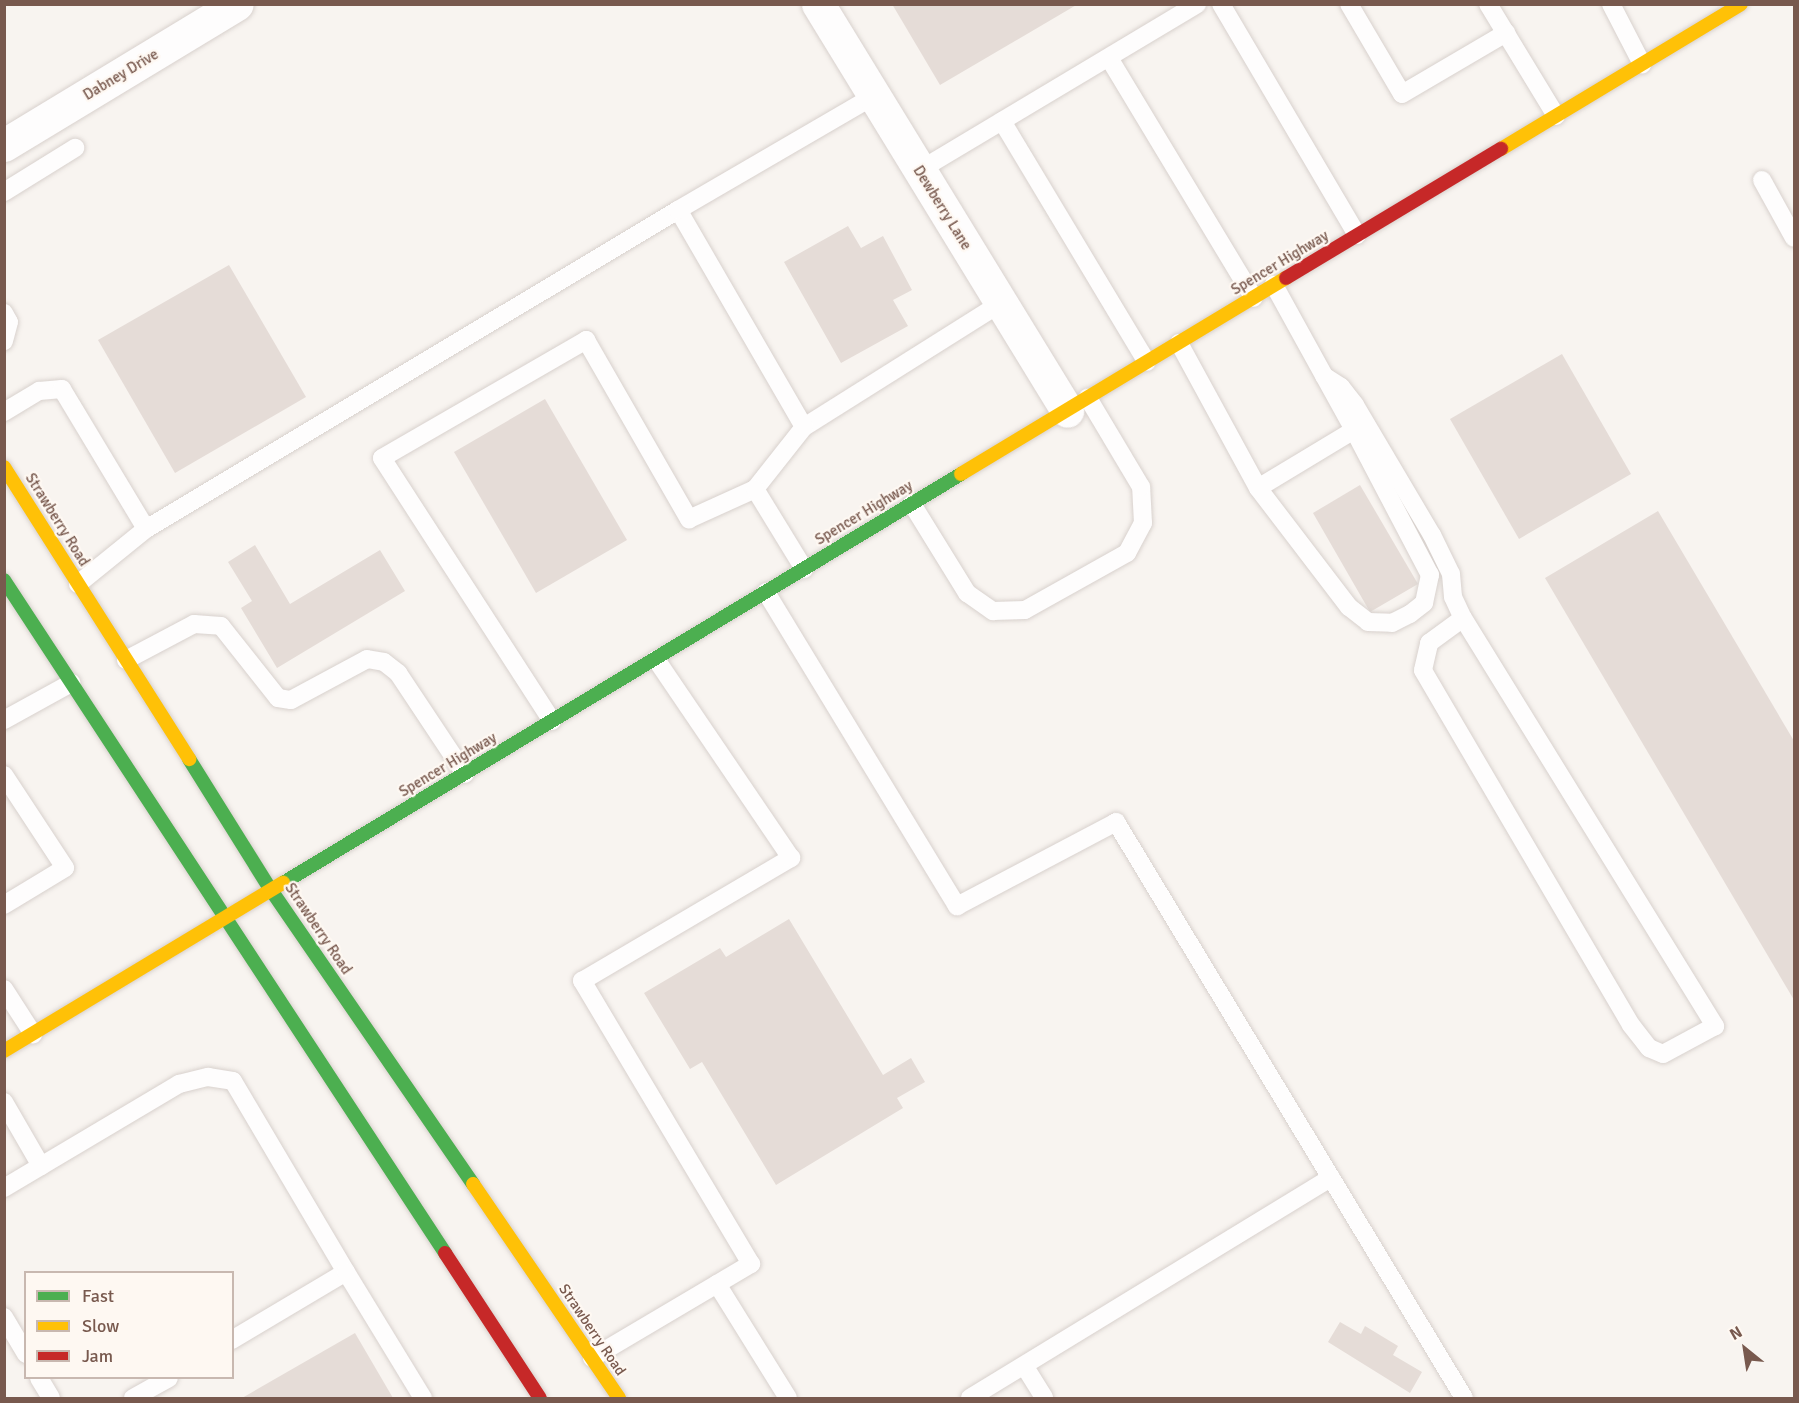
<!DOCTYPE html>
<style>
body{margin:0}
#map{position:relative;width:1799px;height:1403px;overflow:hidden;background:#f8f4f0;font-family:Signika,sans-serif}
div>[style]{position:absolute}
.building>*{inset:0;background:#e5dcd7}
.roads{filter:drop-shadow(0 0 2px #d8d1cd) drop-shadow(0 0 2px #d8d1cd)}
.lane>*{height:18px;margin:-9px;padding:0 9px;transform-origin:9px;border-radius:9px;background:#fefdfd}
.street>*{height:33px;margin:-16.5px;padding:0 16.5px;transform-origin:16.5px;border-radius:16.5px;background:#fefdfd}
.fast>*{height:14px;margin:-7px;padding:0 7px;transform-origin:7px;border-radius:7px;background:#4caf50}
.slow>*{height:14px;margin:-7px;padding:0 7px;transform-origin:7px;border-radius:7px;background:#ffc107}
.jam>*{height:14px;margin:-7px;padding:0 7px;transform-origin:7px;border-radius:7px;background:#c62828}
span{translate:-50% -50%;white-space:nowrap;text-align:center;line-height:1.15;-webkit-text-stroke:4.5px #fef8f2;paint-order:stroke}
.street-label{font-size:15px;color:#78594e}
.frame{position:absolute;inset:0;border:6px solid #78594e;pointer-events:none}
.legend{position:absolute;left:24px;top:1271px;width:210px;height:108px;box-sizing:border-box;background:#fef8f2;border:2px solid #c8b8b0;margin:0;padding:8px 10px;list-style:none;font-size:18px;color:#78594e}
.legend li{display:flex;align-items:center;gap:12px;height:30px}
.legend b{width:30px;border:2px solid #c8b8b0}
.north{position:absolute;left:1715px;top:1319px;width:60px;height:60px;-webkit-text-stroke:4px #fef8f2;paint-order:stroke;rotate:330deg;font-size:16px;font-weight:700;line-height:24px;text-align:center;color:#78594e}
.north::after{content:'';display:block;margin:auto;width:21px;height:27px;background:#78594e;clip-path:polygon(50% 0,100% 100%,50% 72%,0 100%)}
</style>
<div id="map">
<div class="building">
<div style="clip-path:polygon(892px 4px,1078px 4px,940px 85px)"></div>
<div style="clip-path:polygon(848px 226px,861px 248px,883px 236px,912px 290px,893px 300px,908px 326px,841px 363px,784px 262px)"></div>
<div style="clip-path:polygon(229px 265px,306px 397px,175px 473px,98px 340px)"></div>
<div style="clip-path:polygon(1562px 354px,1631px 474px,1519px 539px,1450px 419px)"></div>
<div style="clip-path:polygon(545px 399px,627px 540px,536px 593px,454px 452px)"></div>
<div style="clip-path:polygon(1360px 485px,1418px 584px,1370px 612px,1313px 513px)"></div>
<div style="clip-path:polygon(1658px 511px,1794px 741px,1794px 1000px,1545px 578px)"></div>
<div style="clip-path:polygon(255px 545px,290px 604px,380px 550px,405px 591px,277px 668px,241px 608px,252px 601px,228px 562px)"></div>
<div style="clip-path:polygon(789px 919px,883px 1075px,911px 1058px,925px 1082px,897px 1098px,903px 1108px,776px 1185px,702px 1062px,690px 1069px,644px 993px,720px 948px,726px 957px)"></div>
<div style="clip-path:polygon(1340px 1322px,1361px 1334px,1365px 1326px,1398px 1346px,1393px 1355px,1422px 1372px,1410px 1393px,1328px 1342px)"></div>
<div style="clip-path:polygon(355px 1333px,393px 1398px,242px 1398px)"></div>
</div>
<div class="roads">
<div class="lane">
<div style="left:1221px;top:4px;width:268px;rotate:59.5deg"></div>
<div style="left:1349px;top:4px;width:104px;rotate:59.5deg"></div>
<div style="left:1402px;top:94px;width:121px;rotate:-30.4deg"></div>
<div style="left:1488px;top:4px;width:131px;rotate:58.7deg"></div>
<div style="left:1611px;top:4px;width:68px;rotate:62.7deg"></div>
<div style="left:1109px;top:58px;width:280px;rotate:58.9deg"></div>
<div style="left:1002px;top:121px;width:281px;rotate:59deg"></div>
<div style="left:920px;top:170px;width:323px;rotate:-30.9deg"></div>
<div style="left:1762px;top:180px;width:66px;rotate:61.1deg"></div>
<div style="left:4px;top:192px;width:84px;rotate:-31.8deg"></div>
<div style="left:4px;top:313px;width:10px;rotate:61deg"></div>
<div style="left:9px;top:322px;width:20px;rotate:105deg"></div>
<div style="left:1179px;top:343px;width:165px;rotate:61.4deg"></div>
<div style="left:1258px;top:488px;width:112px;rotate:-31.1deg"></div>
<div style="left:1354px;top:430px;width:166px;rotate:-118.9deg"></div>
<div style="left:1324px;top:376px;width:20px;rotate:33deg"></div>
<div style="left:1341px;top:387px;width:23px;rotate:52deg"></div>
<div style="left:1355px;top:405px;width:151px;rotate:59.4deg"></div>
<div style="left:1432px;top:535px;width:43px;rotate:64deg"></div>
<div style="left:1451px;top:574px;width:23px;rotate:85deg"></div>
<div style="left:1453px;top:597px;width:23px;rotate:65deg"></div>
<div style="left:1463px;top:618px;width:480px;rotate:58.3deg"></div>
<div style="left:1715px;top:1026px;width:59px;rotate:151.7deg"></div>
<div style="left:1663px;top:1054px;width:15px;rotate:-157deg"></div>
<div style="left:1649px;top:1048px;width:29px;rotate:-128deg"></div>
<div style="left:1631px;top:1025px;width:411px;rotate:-120.4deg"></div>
<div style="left:1423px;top:670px;width:28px;rotate:-77deg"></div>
<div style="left:1429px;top:643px;width:42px;rotate:-36.3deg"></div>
<div style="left:4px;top:412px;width:41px;rotate:-31deg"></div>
<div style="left:39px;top:391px;width:23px;rotate:-5deg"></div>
<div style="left:62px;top:389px;width:163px;rotate:59deg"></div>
<div style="left:146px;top:529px;width:620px;rotate:-30.95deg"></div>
<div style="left:804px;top:427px;width:233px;rotate:-32.2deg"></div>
<div style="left:1258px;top:488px;width:150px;rotate:52.6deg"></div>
<div style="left:1349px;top:607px;width:24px;rotate:38deg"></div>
<div style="left:1368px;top:622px;width:24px;rotate:2deg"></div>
<div style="left:1392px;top:623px;width:20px;rotate:-27deg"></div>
<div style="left:1410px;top:614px;width:18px;rotate:-38deg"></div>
<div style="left:1424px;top:603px;width:29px;rotate:-78deg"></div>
<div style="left:1430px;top:575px;width:164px;rotate:-117.7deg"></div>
<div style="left:755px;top:489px;width:79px;rotate:-51.7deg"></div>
<div style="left:804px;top:427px;width:251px;rotate:-120.1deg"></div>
<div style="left:678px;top:210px;width:227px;rotate:-30.2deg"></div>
<div style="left:912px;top:504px;width:105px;rotate:58.3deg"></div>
<div style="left:967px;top:593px;width:32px;rotate:35deg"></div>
<div style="left:993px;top:611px;width:32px;rotate:-2deg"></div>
<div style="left:1025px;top:610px;width:117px;rotate:-29.2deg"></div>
<div style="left:1127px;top:553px;width:34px;rotate:-62deg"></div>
<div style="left:1143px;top:523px;width:36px;rotate:-93deg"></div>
<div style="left:1141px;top:487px;width:104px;rotate:-120.8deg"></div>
<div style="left:78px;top:584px;width:87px;rotate:-39deg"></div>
<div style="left:766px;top:592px;width:368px;rotate:58.7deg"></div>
<div style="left:957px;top:906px;width:180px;rotate:-27.8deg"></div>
<div style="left:1116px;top:822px;width:673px;rotate:58.86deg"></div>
<div style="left:126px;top:660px;width:77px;rotate:-27.9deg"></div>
<div style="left:194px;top:624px;width:27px;rotate:4deg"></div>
<div style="left:221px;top:626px;width:92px;rotate:51.6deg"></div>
<div style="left:278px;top:698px;width:13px;rotate:9deg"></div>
<div style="left:291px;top:700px;width:86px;rotate:-28.3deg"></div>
<div style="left:367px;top:659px;width:17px;rotate:10deg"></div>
<div style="left:384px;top:662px;width:18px;rotate:38deg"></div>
<div style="left:398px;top:673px;width:121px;rotate:56.4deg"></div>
<div style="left:4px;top:720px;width:77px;rotate:-28.9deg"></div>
<div style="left:552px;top:721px;width:313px;rotate:-122.9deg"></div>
<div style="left:382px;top:458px;width:236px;rotate:-30deg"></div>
<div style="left:586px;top:340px;width:207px;rotate:60.1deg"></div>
<div style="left:689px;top:519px;width:72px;rotate:-24.4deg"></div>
<div style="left:755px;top:489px;width:94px;rotate:58.5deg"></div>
<div style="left:4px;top:775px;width:111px;rotate:56.7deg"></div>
<div style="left:65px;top:868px;width:71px;rotate:148.8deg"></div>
<div style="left:4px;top:989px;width:54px;rotate:57.2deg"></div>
<div style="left:4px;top:1102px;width:74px;rotate:60deg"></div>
<div style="left:4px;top:1188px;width:204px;rotate:-30.7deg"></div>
<div style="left:179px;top:1084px;width:30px;rotate:-14deg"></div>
<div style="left:208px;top:1077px;width:25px;rotate:9deg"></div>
<div style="left:233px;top:1081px;width:222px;rotate:59.4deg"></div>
<div style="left:346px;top:1272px;width:133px;rotate:149.2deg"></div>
<div style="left:346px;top:1272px;width:148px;rotate:58.6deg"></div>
<div style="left:717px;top:1284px;width:134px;rotate:58.1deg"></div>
<div style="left:4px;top:1317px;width:43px;rotate:59.3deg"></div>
<div style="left:592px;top:1358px;width:185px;rotate:-30.6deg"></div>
<div style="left:751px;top:1264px;width:330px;rotate:-120.8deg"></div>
<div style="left:582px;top:981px;width:243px;rotate:-30.5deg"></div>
<div style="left:791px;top:858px;width:240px;rotate:-124.2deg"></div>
<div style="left:1025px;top:1367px;width:36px;rotate:58deg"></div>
<div style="left:39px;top:1378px;width:23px;rotate:59deg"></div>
<div style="left:133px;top:1398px;width:41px;rotate:-29.1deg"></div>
<div style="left:970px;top:1398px;width:423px;rotate:-31.4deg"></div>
</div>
<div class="street">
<div style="left:818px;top:4px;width:477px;rotate:58.5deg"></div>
<div style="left:4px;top:145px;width:272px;rotate:-31.2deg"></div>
</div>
<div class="fast">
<div style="left:4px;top:580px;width:805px;rotate:56.76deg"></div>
<div style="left:189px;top:759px;width:155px;rotate:58deg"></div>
<div style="left:271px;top:890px;width:357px;rotate:55.5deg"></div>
<div style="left:283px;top:883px;width:792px;rotate:-31.1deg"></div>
</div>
<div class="slow">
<div style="left:1501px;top:149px;width:280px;rotate:-31.1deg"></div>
<div style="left:4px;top:467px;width:346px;rotate:57.6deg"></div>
<div style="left:961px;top:474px;width:380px;rotate:-31.1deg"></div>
<div style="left:4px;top:1051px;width:326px;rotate:-31.1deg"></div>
<div style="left:473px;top:1184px;width:259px;rotate:55.7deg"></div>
</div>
<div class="jam">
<div style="left:1286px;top:278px;width:251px;rotate:-31deg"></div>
<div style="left:445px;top:1253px;width:173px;rotate:56.8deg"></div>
</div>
</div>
<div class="street-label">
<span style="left:121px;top:75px;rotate:-31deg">Dabney Drive</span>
<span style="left:942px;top:208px;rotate:58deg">Dewberry Lane</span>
<span style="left:1280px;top:263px;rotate:-31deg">Spencer Highway</span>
<span style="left:864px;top:513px;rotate:-31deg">Spencer Highway</span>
<span style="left:57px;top:520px;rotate:58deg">Strawberry Road</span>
<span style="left:448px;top:765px;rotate:-31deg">Spencer Highway</span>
<span style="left:318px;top:929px;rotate:56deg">Strawberry Road</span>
<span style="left:592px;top:1330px;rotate:56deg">Strawberry Road</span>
</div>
<div class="frame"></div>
<ul class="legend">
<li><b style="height:8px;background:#4caf50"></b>Fast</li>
<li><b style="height:8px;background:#ffc107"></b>Slow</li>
<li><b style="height:8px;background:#c62828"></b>Jam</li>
</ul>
<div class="north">N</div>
</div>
